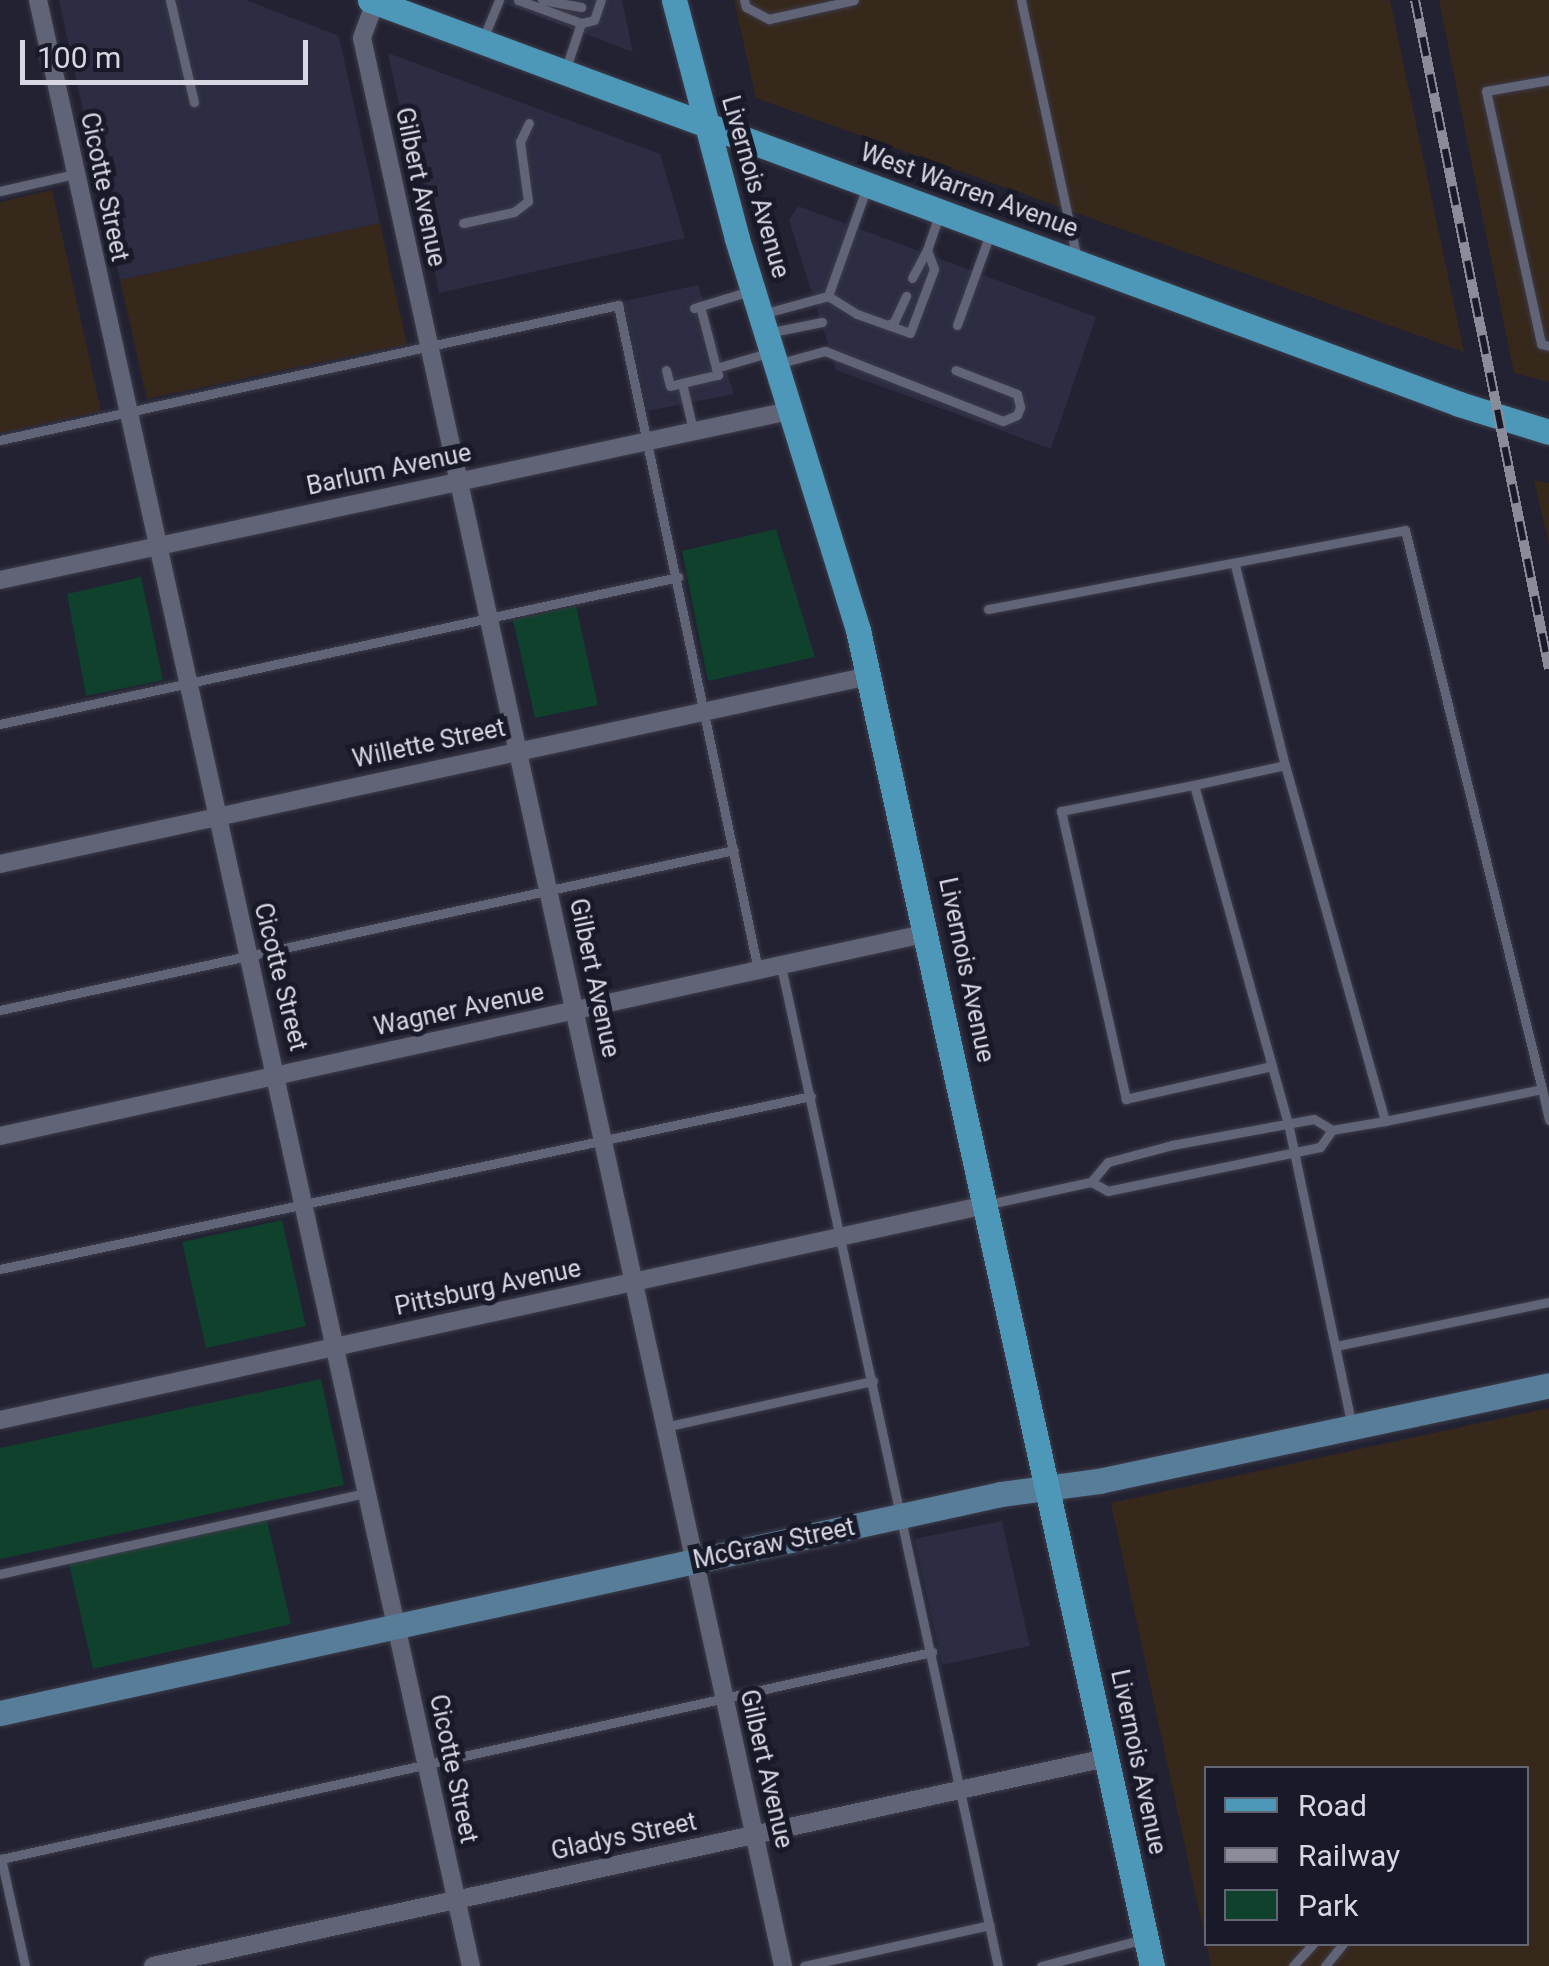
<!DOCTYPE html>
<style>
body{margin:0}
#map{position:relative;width:1549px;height:1966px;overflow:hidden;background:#223;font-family:Roboto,sans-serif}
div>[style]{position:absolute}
.built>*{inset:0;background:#2c2c42}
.industrial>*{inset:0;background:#37281c}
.green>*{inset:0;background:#0f412c}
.roads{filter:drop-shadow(0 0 2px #3c3c4a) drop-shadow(0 0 2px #3c3c4a)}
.lane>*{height:9px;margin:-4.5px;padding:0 4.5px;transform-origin:4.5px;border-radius:4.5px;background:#616377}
.street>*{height:18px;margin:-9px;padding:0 9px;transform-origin:9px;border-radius:9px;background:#616377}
.secondary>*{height:25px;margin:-12.5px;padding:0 12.5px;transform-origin:12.5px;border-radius:12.5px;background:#577d98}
.primary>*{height:25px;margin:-12.5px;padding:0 12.5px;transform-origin:12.5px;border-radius:12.5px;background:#4d98b9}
.rail>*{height:10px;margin-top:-5px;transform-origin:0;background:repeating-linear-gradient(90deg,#181929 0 19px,#8b8c99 0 38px);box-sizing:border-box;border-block:2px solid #8b8c99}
span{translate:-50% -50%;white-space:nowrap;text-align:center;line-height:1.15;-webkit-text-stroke:10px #181929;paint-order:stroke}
.street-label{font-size:25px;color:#d7d8e3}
.legend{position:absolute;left:1204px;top:1766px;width:325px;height:180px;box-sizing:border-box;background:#181929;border:2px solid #646573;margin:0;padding:12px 18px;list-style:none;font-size:30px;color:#d7d8e3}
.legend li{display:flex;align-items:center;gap:20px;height:50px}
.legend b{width:50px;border:2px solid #646573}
.scale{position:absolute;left:20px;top:40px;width:288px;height:45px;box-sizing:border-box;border:5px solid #d7d8e3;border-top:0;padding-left:12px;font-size:30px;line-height:35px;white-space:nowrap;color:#d7d8e3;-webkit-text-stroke:8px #181929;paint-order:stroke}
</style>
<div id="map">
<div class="built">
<div style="clip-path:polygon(59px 0,246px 0,339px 36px,380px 223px,120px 280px)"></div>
<div style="clip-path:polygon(495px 0,622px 0,633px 52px)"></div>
<div style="clip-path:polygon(388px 53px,660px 154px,685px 238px,439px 293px)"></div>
<div style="clip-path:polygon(798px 206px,1096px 317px,1051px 449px,836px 370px,789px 220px)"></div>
<div style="clip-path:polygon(698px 285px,734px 394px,648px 411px,624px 301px)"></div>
<div style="clip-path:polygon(1002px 1521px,1030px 1646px,942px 1665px,914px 1539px)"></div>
</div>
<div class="industrial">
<div style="clip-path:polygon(734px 0,1390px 0,1464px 352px,756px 98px)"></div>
<div style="clip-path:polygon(1439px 0,1549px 0,1549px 382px,1514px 373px)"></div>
<div style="clip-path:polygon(52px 190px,101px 411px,0 433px,0 202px)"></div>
<div style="clip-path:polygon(380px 223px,407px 344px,147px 399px,120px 280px)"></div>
<div style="clip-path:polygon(1534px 480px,1549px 483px,1549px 545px)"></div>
<div style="clip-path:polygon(evenodd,1549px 1408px,1549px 1966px,1211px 1966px,1111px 1503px,1549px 1408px,1206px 1768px,1526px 1768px,1526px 1944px,1206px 1944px,1206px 1768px)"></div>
</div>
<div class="green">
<div style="clip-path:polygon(776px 529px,815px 657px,708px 681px,682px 551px)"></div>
<div style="clip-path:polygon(141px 577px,163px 680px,86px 696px,67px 594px)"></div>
<div style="clip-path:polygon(576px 606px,598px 705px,535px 718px,513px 620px)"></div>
<div style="clip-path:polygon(282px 1220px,306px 1326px,206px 1348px,182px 1242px)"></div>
<div style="clip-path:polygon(321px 1379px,344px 1485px,0 1559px,0 1448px)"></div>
<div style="clip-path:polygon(267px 1520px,291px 1624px,93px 1669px,69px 1564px)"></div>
</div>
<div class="roads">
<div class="lane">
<div style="left:170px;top:0;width:105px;rotate:76.8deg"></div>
<div style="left:518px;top:0;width:67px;rotate:20.1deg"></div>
<div style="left:581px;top:23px;width:51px;rotate:108.4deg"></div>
<div style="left:542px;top:0;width:40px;rotate:10deg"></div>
<div style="left:744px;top:0;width:7px;rotate:74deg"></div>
<div style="left:746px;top:7px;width:26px;rotate:28deg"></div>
<div style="left:769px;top:19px;width:87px;rotate:-12.6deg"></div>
<div style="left:1021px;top:0;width:261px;rotate:77.8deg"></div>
<div style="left:581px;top:23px;width:13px;rotate:-13deg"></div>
<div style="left:594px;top:20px;width:21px;rotate:-71deg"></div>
<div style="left:483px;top:39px;width:42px;rotate:-67.7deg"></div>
<div style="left:1549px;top:80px;width:64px;rotate:170.1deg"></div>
<div style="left:1486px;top:91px;width:259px;rotate:77.7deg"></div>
<div style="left:1541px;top:344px;width:8px;rotate:14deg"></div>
<div style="left:0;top:191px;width:77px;rotate:-12.8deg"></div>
<div style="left:463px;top:223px;width:52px;rotate:-12.2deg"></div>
<div style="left:514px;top:212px;width:18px;rotate:-38deg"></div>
<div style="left:528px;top:201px;width:60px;rotate:-97.7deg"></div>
<div style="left:520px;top:142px;width:21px;rotate:-65deg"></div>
<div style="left:912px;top:278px;width:32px;rotate:-62deg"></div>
<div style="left:828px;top:296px;width:114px;rotate:-70.4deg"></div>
<div style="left:700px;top:306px;width:64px;rotate:75.5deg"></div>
<div style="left:716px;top:368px;width:54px;rotate:-16.1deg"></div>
<div style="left:694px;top:308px;width:59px;rotate:-16.9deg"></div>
<div style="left:762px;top:314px;width:68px;rotate:-15.3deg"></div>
<div style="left:828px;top:296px;width:34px;rotate:32deg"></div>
<div style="left:857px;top:314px;width:56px;rotate:19.7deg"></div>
<div style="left:910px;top:333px;width:68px;rotate:-69.4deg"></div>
<div style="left:934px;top:269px;width:20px;rotate:-110deg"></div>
<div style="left:927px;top:250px;width:37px;rotate:-71deg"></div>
<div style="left:888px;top:325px;width:7px;rotate:-27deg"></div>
<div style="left:894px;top:322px;width:29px;rotate:-65deg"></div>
<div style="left:957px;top:325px;width:97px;rotate:-70.1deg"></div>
<div style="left:767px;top:333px;width:56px;rotate:-11.3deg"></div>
<div style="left:777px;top:364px;width:50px;rotate:-15.2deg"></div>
<div style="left:825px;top:351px;width:191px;rotate:21.5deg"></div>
<div style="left:1003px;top:421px;width:15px;rotate:-23deg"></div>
<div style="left:1017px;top:415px;width:9px;rotate:-69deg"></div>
<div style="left:1020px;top:407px;width:13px;rotate:-103deg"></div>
<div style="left:1017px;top:394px;width:66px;rotate:-158.8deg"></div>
<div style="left:666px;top:370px;width:16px;rotate:76deg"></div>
<div style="left:670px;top:386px;width:12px;rotate:-14deg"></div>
<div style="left:682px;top:383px;width:48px;rotate:76.8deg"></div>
<div style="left:682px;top:383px;width:37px;rotate:-13deg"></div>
<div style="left:718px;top:375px;width:7px;rotate:-106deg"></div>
<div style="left:0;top:440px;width:633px;rotate:-12.32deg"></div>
<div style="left:618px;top:305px;width:680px;rotate:78.11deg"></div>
<div style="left:1235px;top:565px;width:206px;rotate:76deg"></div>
<div style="left:988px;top:609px;width:424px;rotate:-10.7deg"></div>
<div style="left:1405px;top:530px;width:576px;rotate:76.23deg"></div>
<div style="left:0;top:724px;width:694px;rotate:-12.23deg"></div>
<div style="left:1194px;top:785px;width:93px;rotate:-12.4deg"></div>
<div style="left:1285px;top:765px;width:370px;rotate:74.3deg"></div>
<div style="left:1385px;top:1121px;width:54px;rotate:170.4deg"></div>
<div style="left:781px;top:966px;width:1023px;rotate:77.76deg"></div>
<div style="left:0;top:1010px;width:751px;rotate:-12.3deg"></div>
<div style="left:1272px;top:1066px;width:150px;rotate:167.3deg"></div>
<div style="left:1126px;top:1099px;width:295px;rotate:-102.7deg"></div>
<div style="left:1061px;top:811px;width:136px;rotate:-11.1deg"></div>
<div style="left:1194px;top:785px;width:351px;rotate:74.5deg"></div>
<div style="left:1288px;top:1123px;width:310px;rotate:78.1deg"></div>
<div style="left:1385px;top:1121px;width:160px;rotate:-11.5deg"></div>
<div style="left:1542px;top:1089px;width:32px;rotate:77deg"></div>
<div style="left:989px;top:1204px;width:104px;rotate:-12.2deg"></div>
<div style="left:1091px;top:1182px;width:26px;rotate:-50deg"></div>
<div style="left:1108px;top:1162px;width:66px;rotate:-14.9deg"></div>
<div style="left:1172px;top:1145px;width:144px;rotate:-10.4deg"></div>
<div style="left:1314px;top:1119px;width:21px;rotate:31deg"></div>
<div style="left:1332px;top:1130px;width:21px;rotate:125deg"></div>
<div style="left:1320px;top:1147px;width:217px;rotate:168.3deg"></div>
<div style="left:1108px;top:1191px;width:19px;rotate:-152deg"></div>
<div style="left:0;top:1269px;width:829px;rotate:-12.04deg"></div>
<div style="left:1336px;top:1346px;width:217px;rotate:-11.7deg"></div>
<div style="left:665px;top:1427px;width:213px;rotate:-12.5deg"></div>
<div style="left:0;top:1574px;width:375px;rotate:-12.5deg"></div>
<div style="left:25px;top:1966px;width:110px;rotate:-102.6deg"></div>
<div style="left:1px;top:1859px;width:954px;rotate:-12.54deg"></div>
<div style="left:804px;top:1966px;width:190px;rotate:-12.4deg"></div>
<div style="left:1041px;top:1966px;width:106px;rotate:-14.7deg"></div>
<div style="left:1293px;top:1966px;width:30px;rotate:-48deg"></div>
<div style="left:1325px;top:1966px;width:28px;rotate:-51deg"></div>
</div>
<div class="street">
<div style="left:38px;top:0;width:2013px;rotate:77.58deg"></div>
<div style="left:375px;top:2px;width:38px;rotate:110deg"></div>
<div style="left:362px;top:38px;width:1973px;rotate:77.68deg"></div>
<div style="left:0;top:580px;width:807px;rotate:-12.09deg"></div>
<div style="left:0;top:864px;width:889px;rotate:-12.21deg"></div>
<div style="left:0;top:1136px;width:950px;rotate:-12.34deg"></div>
<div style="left:0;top:1420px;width:1009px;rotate:-12.3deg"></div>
<div style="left:153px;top:1966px;width:975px;rotate:-12.31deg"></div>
</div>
<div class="secondary">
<div style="left:0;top:1713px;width:1025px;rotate:-12.34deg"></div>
<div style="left:1001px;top:1494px;width:99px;rotate:-7.6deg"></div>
<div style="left:1099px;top:1481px;width:460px;rotate:-12deg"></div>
</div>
<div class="primary">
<div style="left:370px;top:0;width:1162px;rotate:20.35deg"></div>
<div style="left:1459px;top:404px;width:94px;rotate:17.3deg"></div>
<div style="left:674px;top:0;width:247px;rotate:75.2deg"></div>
<div style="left:737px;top:239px;width:409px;rotate:72.8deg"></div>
<div style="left:858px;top:630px;width:1368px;rotate:77.59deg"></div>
</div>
</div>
<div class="rail">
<div style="left:1415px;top:0;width:682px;rotate:78.67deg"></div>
</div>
<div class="street-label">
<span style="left:104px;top:187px;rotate:78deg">Cicotte Street</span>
<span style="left:420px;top:187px;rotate:78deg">Gilbert Avenue</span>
<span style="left:755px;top:187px;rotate:74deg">Livernois Avenue</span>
<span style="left:969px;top:191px;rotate:20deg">West Warren Avenue</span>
<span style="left:389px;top:470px;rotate:-12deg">Barlum Avenue</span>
<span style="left:429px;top:744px;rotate:-12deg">Willette Street</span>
<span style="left:966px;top:970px;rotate:78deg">Livernois Avenue</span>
<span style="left:280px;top:977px;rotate:76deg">Cicotte Street</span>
<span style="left:594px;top:978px;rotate:78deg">Gilbert Avenue</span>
<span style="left:459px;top:1010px;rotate:-12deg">Wagner Avenue</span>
<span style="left:488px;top:1288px;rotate:-12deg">Pittsburg Avenue</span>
<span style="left:774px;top:1544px;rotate:-12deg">McGraw Street</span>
<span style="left:1138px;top:1762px;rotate:78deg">Livernois Avenue</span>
<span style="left:453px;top:1769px;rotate:78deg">Cicotte Street</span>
<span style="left:766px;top:1769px;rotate:77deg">Gilbert Avenue</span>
<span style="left:624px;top:1837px;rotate:-12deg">Gladys Street</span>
</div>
<ul class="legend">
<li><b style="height:12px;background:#4d98b9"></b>Road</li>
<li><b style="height:12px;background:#8b8c99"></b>Railway</li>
<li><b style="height:28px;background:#0f412c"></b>Park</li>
</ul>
<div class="scale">100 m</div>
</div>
